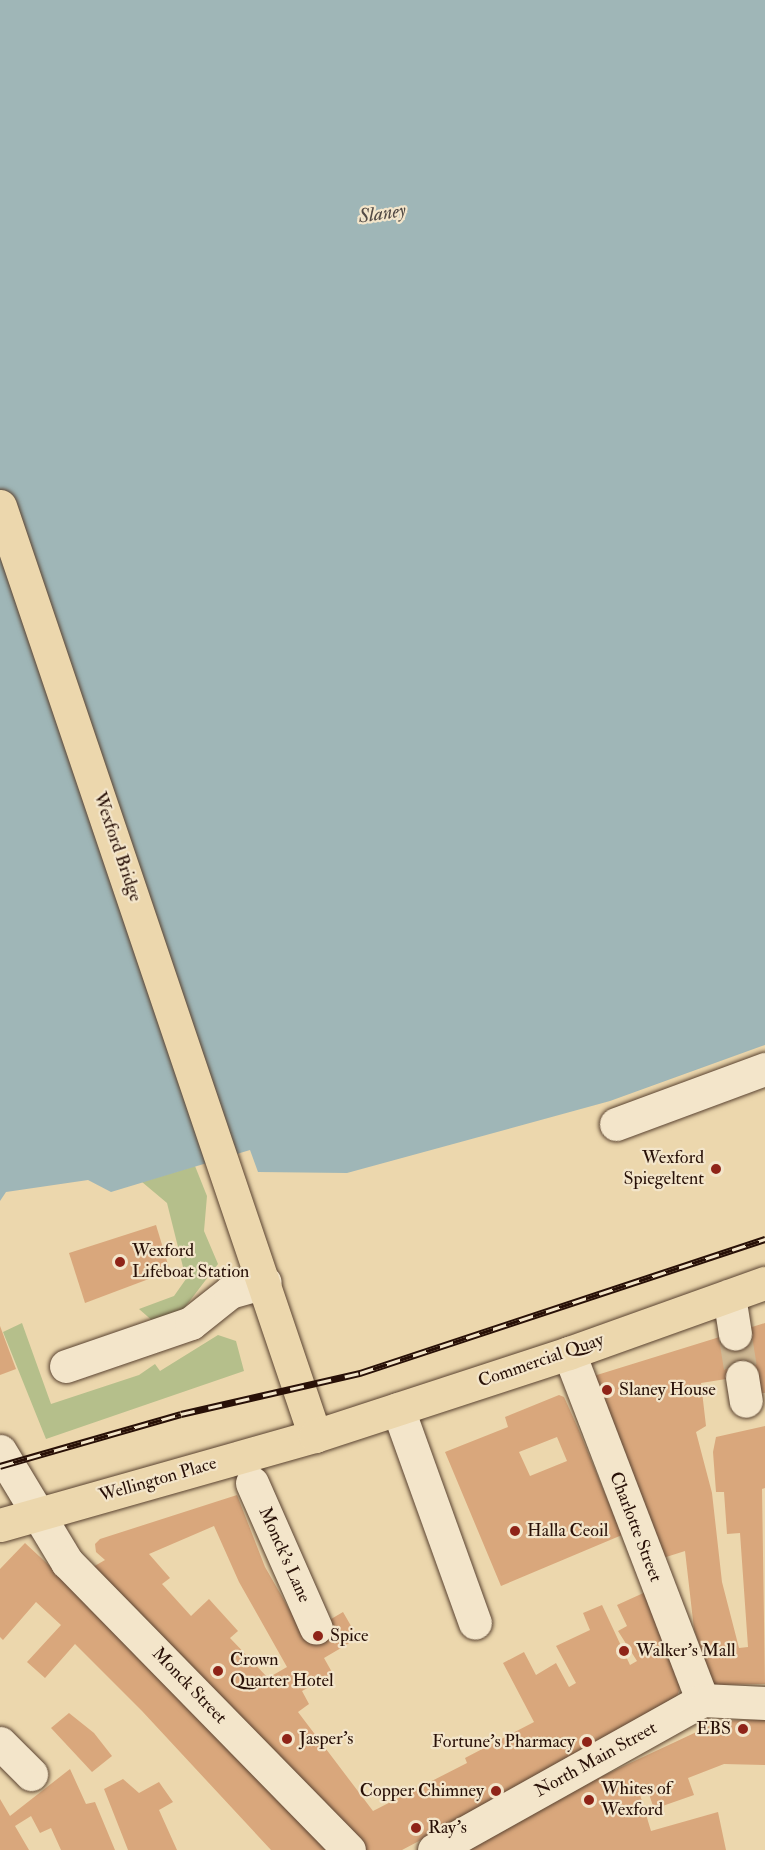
<!DOCTYPE html>
<style>
body{margin:0}
#map{position:relative;width:765px;height:1850px;overflow:hidden;background:#ecd7ad;font-family:"IM FELL Double Pica",serif}
div>[style]{position:absolute}
.green>*{inset:0;background:#b5bf8b}
.water>*{inset:0;background:#9fb6b7}
.building>*{inset:0;background:#d9a77c}
.minor-tunnel>*{height:33px;margin-top:-16.5px;transform-origin:0;background:repeating-linear-gradient(90deg,#cfb994 0 33px,transparent 0 49px)}
.roads{filter:drop-shadow(0 0 2px #594230) drop-shadow(0 0 2px #594230)}
.minor>*{height:33px;margin:-16.5px;padding:0 16.5px;transform-origin:16.5px;border-radius:16.5px;background:#f3e5ca}
.major>*{height:33px;margin:-16.5px;padding:0 16.5px;transform-origin:16.5px;border-radius:16.5px;background:#ecd7ad}
.rail>*{height:7px;margin-top:-3.5px;transform-origin:0;background:repeating-linear-gradient(90deg,#f3e5ca 0 14px,#281007 0 28px);box-sizing:border-box;border-block:2px solid #281007}
.dots>*{width:16px;height:16px;translate:-50% -50%;box-sizing:border-box;border:3px solid #f3e5ca;border-radius:50%}
span{translate:-50% -50%;white-space:nowrap;text-align:center;line-height:1.15;-webkit-text-stroke:4.5px #f3e5ca;paint-order:stroke}
.street-label{font-size:18px;color:#281007}
.poi-label{font-size:18px;color:#281007}
.right{translate:-100% -50%;text-align:right}
.left{translate:0 -50%;text-align:left}
.water-label{font-size:20px;color:#524a45;font-style:italic}
</style>
<div id="map">
<div class="green">
<div style="clip-path:polygon(195px 1166px,207px 1196px,204px 1231px,218px 1264px,182px 1311px,155px 1323px,139px 1309px,174px 1296px,186px 1279px,167px 1203px,142px 1182px)"></div>
<div style="clip-path:polygon(22px 1323px,51px 1404px,139px 1375px,155px 1364px,160px 1371px,218px 1335px,236px 1341px,244px 1371px,46px 1439px,3px 1332px)"></div>
</div>
<div class="water">
<div style="clip-path:polygon(0 0,765px 0,765px 1045px,610px 1101px,347px 1173px,258px 1172px,250px 1150px,111px 1192px,88px 1180px,6px 1192px,0 1201px)"></div>
</div>
<div class="building">
<div style="clip-path:polygon(156px 1225px,170px 1271px,85px 1303px,69px 1253px)"></div>
<div style="clip-path:polygon(765px 1323px,765px 1393px,754px 1393px,751px 1375px,701px 1383px,706px 1426px,696px 1432px,712px 1493px,722px 1582px,739px 1648px,748px 1647px,740px 1533px,727px 1534px,724px 1492px,716px 1492px,713px 1452px,716px 1437px,765px 1426px,765px 1488px,762px 1489px,765px 1684px,713px 1685px,694px 1629px,685px 1551px,663px 1558px,584px 1379px)"></div>
<div style="clip-path:polygon(0 1326px,16px 1369px,0 1375px)"></div>
<div style="clip-path:polygon(evenodd,559px 1395px,564px 1397px,578px 1428px,622px 1535px,501px 1586px,445px 1452px,508px 1427px,505px 1417px,559px 1395px,557px 1437px,567px 1461px,530px 1476px,519px 1452px,557px 1437px)"></div>
<div style="clip-path:polygon(evenodd,237px 1495px,265px 1567px,304px 1635px,343px 1612px,358px 1638px,324px 1658px,333px 1674px,302px 1691px,309px 1704px,298px 1712px,373px 1811px,467px 1763px,465px 1758px,534px 1722px,503px 1663px,524px 1652px,536px 1675px,556px 1663px,569px 1687px,576px 1683px,556px 1646px,590px 1630px,583px 1613px,602px 1605px,630px 1665px,637px 1661px,618px 1631px,627px 1626px,617px 1605px,650px 1590px,685px 1675px,677px 1696px,512px 1792px,402px 1850px,271px 1850px,142px 1711px,75px 1644px,45px 1678px,27px 1662px,61px 1625px,36px 1602px,3px 1640px,0 1637px,0 1569px,25px 1543px,67px 1582px,105px 1560px,96px 1552px,95px 1544px,100px 1539px,237px 1495px,214px 1526px,239px 1582px,287px 1667px,268px 1678px,230px 1638px,238px 1631px,209px 1599px,191px 1616px,162px 1584px,170px 1578px,149px 1554px,214px 1526px)"></div>
<div style="clip-path:polygon(69px 1713px,94px 1733px,112px 1756px,92px 1772px,51px 1728px)"></div>
<div style="clip-path:polygon(765px 1719px,765px 1765px,724px 1764px,688px 1778px,694px 1795px,654px 1809px,646px 1785px,638px 1788px,651px 1831px,718px 1812px,726px 1850px,466px 1850px,593px 1770px,596px 1779px,720px 1721px)"></div>
<div style="clip-path:polygon(70px 1769px,86px 1804px,95px 1802px,115px 1850px,61px 1850px,51px 1828px,40px 1833px,31px 1816px,15px 1826px,29px 1850px,0 1850px,0 1799px,10px 1816px)"></div>
<div style="clip-path:polygon(123px 1779px,139px 1793px,159px 1782px,173px 1802px,159px 1810px,177px 1850px,128px 1850px,104px 1789px)"></div>
</div>
<div class="minor-tunnel">
<div style="left:735px;top:1334px;width:44px;rotate:80.8deg"></div>
</div>
<div class="roads">
<div class="minor">
<div style="left:616px;top:1124px;width:159px;rotate:-20.3deg"></div>
<div style="left:729px;top:1296px;width:38px;rotate:81deg"></div>
<div style="left:569px;top:1353px;width:372px;rotate:69deg"></div>
<div style="left:66px;top:1366px;width:132px;rotate:-19deg"></div>
<div style="left:191px;top:1323px;width:50px;rotate:-38.5deg"></div>
<div style="left:230px;top:1292px;width:36px;rotate:-16deg"></div>
<div style="left:742px;top:1377px;width:24px;rotate:81deg"></div>
<div style="left:398px;top:1409px;width:227px;rotate:70.2deg"></div>
<div style="left:0;top:1451px;width:130px;rotate:58.9deg"></div>
<div style="left:67px;top:1562px;width:403px;rotate:45.6deg"></div>
<div style="left:252px;top:1483px;width:158px;rotate:66.2deg"></div>
<div style="left:0;top:1743px;width:44px;rotate:45deg"></div>
<div style="left:434px;top:1850px;width:307px;rotate:-29.2deg"></div>
<div style="left:702px;top:1700px;width:63px;rotate:2.7deg"></div>
</div>
<div class="major">
<div style="left:0;top:506px;width:982px;rotate:71.29deg"></div>
<div style="left:0;top:1525px;width:327px;rotate:-15.8deg"></div>
<div style="left:315px;top:1436px;width:267px;rotate:-18.1deg"></div>
<div style="left:569px;top:1353px;width:208px;rotate:-19.7deg"></div>
</div>
</div>
<div class="rail">
<div style="left:0;top:1466px;width:188px;rotate:-16deg"></div>
<div style="left:181px;top:1414px;width:184px;rotate:-12.9deg"></div>
<div style="left:360px;top:1373px;width:427px;rotate:-18.3deg"></div>
</div>
<div class="dots">
<div style="left:716px;top:1169px;background:#8f2418"></div>
<div style="left:120px;top:1262px;background:#8f2418"></div>
<div style="left:607px;top:1390px;background:#8f2418"></div>
<div style="left:515px;top:1531px;background:#8f2418"></div>
<div style="left:318px;top:1636px;background:#8f2418"></div>
<div style="left:624px;top:1651px;background:#8f2418"></div>
<div style="left:218px;top:1671px;background:#8f2418"></div>
<div style="left:743px;top:1729px;background:#8f2418"></div>
<div style="left:287px;top:1739px;background:#8f2418"></div>
<div style="left:587px;top:1742px;background:#8f2418"></div>
<div style="left:496px;top:1791px;background:#8f2418"></div>
<div style="left:589px;top:1800px;background:#8f2418"></div>
<div style="left:416px;top:1828px;background:#8f2418"></div>
</div>
<div class="street-label">
<span style="left:117px;top:847px;rotate:71deg">Wexford Bridge</span>
<span style="left:541px;top:1361px;rotate:-19deg">Commercial Quay</span>
<span style="left:158px;top:1480px;rotate:-16deg">Wellington Place</span>
<span style="left:635px;top:1527px;rotate:69deg">Charlotte Street</span>
<span style="left:284px;top:1555px;rotate:66deg">Monck's Lane</span>
<span style="left:189px;top:1686px;rotate:46deg">Monck Street</span>
<span style="left:596px;top:1760px;rotate:-29deg">North Main Street</span>
</div>
<div class="poi-label">
<span class="right" style="left:704px;top:1169px">Wexford<br>Spiegeltent</span>
<span class="left" style="left:132px;top:1262px">Wexford<br>Lifeboat Station</span>
<span class="left" style="left:619px;top:1390px">Slaney House</span>
<span class="left" style="left:527px;top:1531px">Halla Ceoil</span>
<span class="left" style="left:330px;top:1636px">Spice</span>
<span class="left" style="left:636px;top:1651px">Walker's Mall</span>
<span class="left" style="left:230px;top:1671px">Crown<br>Quarter Hotel</span>
<span class="right" style="left:731px;top:1729px">EBS</span>
<span class="left" style="left:299px;top:1739px">Jasper's</span>
<span class="right" style="left:575px;top:1742px">Fortune's Pharmacy</span>
<span class="left" style="left:601px;top:1800px">Whites of<br>Wexford</span>
<span class="right" style="left:484px;top:1791px">Copper Chimney</span>
<span class="left" style="left:428px;top:1828px">Ray's</span>
</div>
<div class="water-label">
<span style="left:382px;top:213px;rotate:-8deg">Slaney</span>
</div>
</div>
